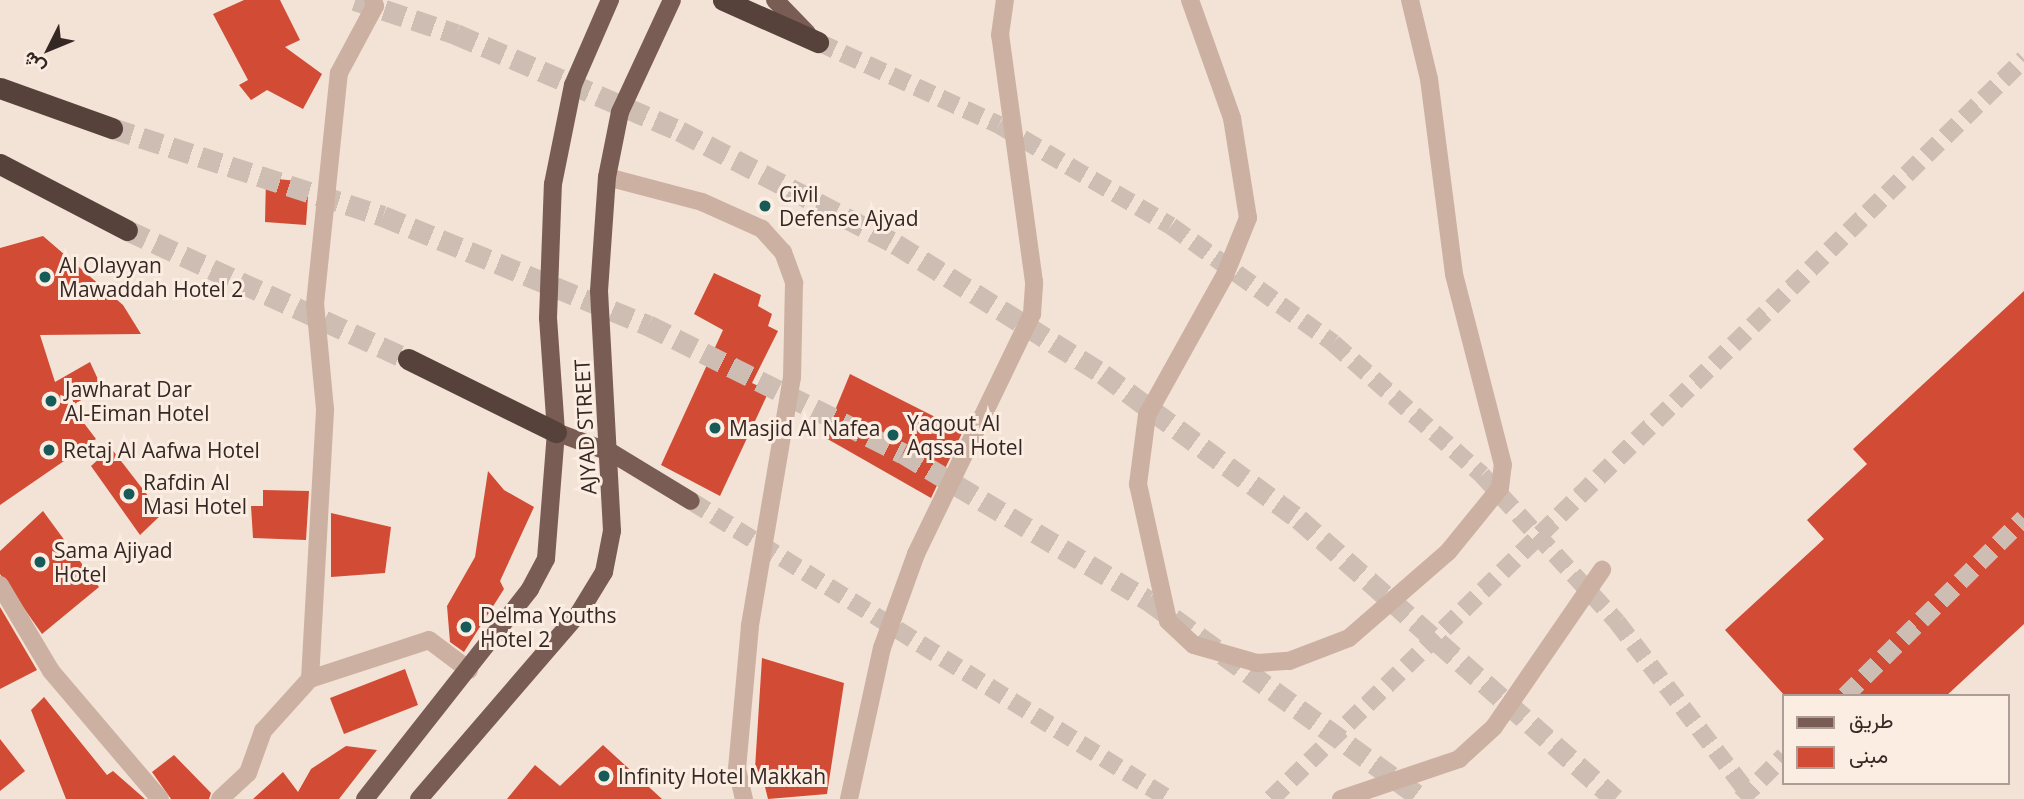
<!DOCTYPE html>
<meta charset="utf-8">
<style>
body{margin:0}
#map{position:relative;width:2024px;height:799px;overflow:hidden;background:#f3e2d6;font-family:"Open Sans",Vazirmatn,sans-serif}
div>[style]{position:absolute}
.building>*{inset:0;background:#d24b35}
.minor-tunnel>*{height:18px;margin-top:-9px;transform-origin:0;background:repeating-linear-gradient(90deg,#cdbdb2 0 18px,transparent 0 27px)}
.major-tunnel>*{height:18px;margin-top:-9px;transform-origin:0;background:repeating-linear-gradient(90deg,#cdbdb2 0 18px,transparent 0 27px)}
.highway-tunnel>*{height:21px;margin-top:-10.5px;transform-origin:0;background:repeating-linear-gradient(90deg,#cdbdb2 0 21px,transparent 0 31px)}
.minor>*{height:18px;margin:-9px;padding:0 9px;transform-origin:9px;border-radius:9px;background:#ccb0a1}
.major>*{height:18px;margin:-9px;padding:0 9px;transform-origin:9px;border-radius:9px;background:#795c54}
.highway>*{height:21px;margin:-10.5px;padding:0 10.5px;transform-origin:10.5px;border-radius:10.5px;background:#57413b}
.dots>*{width:19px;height:19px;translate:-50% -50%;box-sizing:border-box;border:4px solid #fbede2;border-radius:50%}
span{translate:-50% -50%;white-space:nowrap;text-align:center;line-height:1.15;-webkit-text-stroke:6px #fbede2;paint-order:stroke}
.poi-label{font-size:21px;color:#352824}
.left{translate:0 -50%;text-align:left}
.street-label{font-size:21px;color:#352824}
.legend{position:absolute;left:1782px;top:694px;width:228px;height:91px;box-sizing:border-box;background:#fbede2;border:2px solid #ac9e96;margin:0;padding:9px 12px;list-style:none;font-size:21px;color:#352824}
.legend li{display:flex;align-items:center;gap:14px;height:35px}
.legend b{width:35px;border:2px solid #ac9e96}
.north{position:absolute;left:14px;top:14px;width:70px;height:70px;-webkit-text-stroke:5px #fbede2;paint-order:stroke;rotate:227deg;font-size:19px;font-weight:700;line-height:28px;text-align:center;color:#352824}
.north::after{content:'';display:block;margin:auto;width:24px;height:32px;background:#352824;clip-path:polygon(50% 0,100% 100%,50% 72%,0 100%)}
</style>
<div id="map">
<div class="building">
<div style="clip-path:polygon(244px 0,280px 0,300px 40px,285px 47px,322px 74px,303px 109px,267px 90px,251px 100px,239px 85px,248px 80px,213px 14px)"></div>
<div style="clip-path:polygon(266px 178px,309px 182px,306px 225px,265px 222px)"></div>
<div style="clip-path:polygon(43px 236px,123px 305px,141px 334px,40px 335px,55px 382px,90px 362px,102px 388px,71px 406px,96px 439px,0 505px,0 248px)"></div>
<div style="clip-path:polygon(714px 273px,761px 295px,758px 306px,772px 314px,768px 326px,778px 331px,752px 383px,769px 391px,720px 496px,661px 465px,723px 330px,694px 314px)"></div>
<div style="clip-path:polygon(2024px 291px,2024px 624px,1946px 696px,1785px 696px,1725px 630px,1824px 539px,1807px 520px,1867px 464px,1853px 449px)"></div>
<div style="clip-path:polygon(850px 374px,963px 431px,931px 498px,824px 437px)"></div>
<div style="clip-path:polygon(111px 448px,162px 514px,140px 535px,91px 466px)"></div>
<div style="clip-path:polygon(488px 471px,504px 490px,534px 507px,500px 581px,504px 589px,464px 652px,450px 642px,447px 606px,475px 557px)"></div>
<div style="clip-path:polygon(263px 490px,309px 491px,306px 540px,253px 538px,251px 506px,263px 506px)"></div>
<div style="clip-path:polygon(43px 511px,99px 587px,42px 634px,0 574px,0 551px)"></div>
<div style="clip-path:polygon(331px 513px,391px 527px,385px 573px,331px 577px)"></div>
<div style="clip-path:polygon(0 607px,37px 670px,0 689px)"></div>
<div style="clip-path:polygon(762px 658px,844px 683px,827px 794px,768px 799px,765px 787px,754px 784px)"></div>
<div style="clip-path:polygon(405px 669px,418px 705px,344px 734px,330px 698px)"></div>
<div style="clip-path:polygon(44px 697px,107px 775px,113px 771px,145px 799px,66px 799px,31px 710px)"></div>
<div style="clip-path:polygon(0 739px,25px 771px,0 791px)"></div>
<div style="clip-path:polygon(603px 745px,662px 799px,507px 799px,535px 765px,560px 786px)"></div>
<div style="clip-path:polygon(346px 746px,377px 750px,339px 799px,253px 799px,283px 772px,298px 792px,311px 769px)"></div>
<div style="clip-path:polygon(174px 755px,211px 793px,209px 799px,171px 799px,152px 772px)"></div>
</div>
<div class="minor-tunnel">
<div style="left:1845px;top:696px;width:252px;rotate:-44.8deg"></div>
<div style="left:1271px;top:799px;width:1056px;rotate:-44.5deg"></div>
<div style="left:1741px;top:799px;width:61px;rotate:-45deg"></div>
</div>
<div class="major-tunnel">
<div style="left:818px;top:42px;width:199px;rotate:24.6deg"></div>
<div style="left:999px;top:125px;width:199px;rotate:30.4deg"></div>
<div style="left:1171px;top:226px;width:200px;rotate:35.8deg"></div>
<div style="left:1333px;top:343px;width:199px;rotate:41.5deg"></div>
<div style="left:1482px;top:475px;width:200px;rotate:47.4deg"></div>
<div style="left:1617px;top:622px;width:223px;rotate:52.5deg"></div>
<div style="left:691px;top:501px;width:563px;rotate:31.94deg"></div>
</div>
<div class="highway-tunnel">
<div style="left:355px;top:0;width:107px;rotate:18.6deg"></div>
<div style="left:456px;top:34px;width:244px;rotate:23.4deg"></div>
<div style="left:680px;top:131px;width:244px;rotate:27.6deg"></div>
<div style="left:896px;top:244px;width:244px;rotate:32.1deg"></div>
<div style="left:1103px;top:374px;width:244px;rotate:36.5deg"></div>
<div style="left:1299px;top:519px;width:422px;rotate:41.5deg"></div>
<div style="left:112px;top:128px;width:285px;rotate:18deg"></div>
<div style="left:383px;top:216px;width:287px;rotate:22.4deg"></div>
<div style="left:648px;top:325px;width:285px;rotate:26.7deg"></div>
<div style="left:903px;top:453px;width:286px;rotate:31deg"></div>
<div style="left:1148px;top:600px;width:339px;rotate:35.9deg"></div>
<div style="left:127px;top:230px;width:309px;rotate:24.7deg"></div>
</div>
<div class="minor">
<div style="left:1190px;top:0;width:125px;rotate:70.4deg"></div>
<div style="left:1232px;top:118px;width:101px;rotate:80.9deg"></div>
<div style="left:1248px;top:218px;width:61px;rotate:112deg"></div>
<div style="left:1225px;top:275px;width:160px;rotate:119.1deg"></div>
<div style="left:1147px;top:415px;width:70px;rotate:97.4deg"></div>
<div style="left:1138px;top:484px;width:140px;rotate:77.6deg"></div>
<div style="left:1168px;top:621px;width:35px;rotate:43deg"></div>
<div style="left:1194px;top:645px;width:66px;rotate:15.9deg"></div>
<div style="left:1257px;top:663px;width:32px;rotate:-4deg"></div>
<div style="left:1289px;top:661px;width:64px;rotate:-21deg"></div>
<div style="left:1349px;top:638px;width:131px;rotate:-41deg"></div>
<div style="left:1448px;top:552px;width:82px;rotate:-50.9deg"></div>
<div style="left:1500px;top:488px;width:23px;rotate:-83deg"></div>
<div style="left:1503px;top:465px;width:197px;rotate:-104.4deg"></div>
<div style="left:1454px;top:274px;width:197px;rotate:-97.3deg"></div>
<div style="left:1429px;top:79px;width:81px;rotate:-103.5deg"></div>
<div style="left:607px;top:177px;width:98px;rotate:14.7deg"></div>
<div style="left:702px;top:202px;width:66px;rotate:24.2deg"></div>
<div style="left:762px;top:229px;width:31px;rotate:48deg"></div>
<div style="left:783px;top:252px;width:33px;rotate:70deg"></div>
<div style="left:794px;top:283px;width:94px;rotate:91.2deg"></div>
<div style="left:792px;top:377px;width:253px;rotate:99.6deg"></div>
<div style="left:750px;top:626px;width:144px;rotate:95.2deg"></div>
<div style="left:737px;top:769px;width:31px;rotate:77deg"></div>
<div style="left:0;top:585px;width:100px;rotate:59.3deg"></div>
<div style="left:51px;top:671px;width:168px;rotate:49.6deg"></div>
<div style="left:310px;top:679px;width:270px;rotate:-86.8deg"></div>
<div style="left:325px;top:409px;width:105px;rotate:-95.4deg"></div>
<div style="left:315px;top:304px;width:232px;rotate:-84.1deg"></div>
<div style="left:339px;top:73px;width:76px;rotate:-61.8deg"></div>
<div style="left:375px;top:6px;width:6px;rotate:-108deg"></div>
<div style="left:220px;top:799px;width:38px;rotate:-43deg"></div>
<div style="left:248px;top:773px;width:45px;rotate:-70.3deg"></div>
<div style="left:263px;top:731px;width:70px;rotate:-47.9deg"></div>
<div style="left:310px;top:679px;width:125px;rotate:-18.1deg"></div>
<div style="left:429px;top:640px;width:50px;rotate:36.9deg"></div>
<div style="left:849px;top:799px;width:155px;rotate:-77.7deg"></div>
<div style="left:882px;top:648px;width:100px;rotate:-70.1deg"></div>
<div style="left:916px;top:554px;width:267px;rotate:-64.2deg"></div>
<div style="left:1032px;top:314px;width:32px;rotate:-86deg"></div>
<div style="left:1034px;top:282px;width:249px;rotate:-97.8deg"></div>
<div style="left:1000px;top:35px;width:35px;rotate:-82deg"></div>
<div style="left:1341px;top:799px;width:125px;rotate:-18.7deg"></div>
<div style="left:1459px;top:759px;width:47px;rotate:-42.4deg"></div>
<div style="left:1494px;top:727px;width:191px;rotate:-55.5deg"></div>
</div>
<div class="major">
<div style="left:775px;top:0;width:46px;rotate:45.9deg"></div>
<div style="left:556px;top:432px;width:60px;rotate:20.6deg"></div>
<div style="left:612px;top:453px;width:92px;rotate:31.3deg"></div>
<div style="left:365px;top:799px;width:267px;rotate:-51.8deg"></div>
<div style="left:530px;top:589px;width:34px;rotate:-62deg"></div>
<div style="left:546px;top:559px;width:127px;rotate:-85.5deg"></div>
<div style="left:556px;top:432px;width:114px;rotate:-94deg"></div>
<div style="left:548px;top:318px;width:134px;rotate:-87.9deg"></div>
<div style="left:553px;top:184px;width:101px;rotate:-78.6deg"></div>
<div style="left:573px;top:85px;width:93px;rotate:-66.5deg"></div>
<div style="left:419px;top:799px;width:245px;rotate:-49.3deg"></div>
<div style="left:579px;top:613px;width:48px;rotate:-58.6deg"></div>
<div style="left:604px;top:572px;width:42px;rotate:-79deg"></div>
<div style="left:612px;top:531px;width:240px;rotate:-93.1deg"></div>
<div style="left:599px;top:291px;width:114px;rotate:-86deg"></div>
<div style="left:607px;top:177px;width:66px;rotate:-78.7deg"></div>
<div style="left:620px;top:112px;width:123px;rotate:-65.1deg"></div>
</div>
<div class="highway">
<div style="left:723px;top:0;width:104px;rotate:23.9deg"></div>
<div style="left:0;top:88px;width:119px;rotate:19.7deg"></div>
<div style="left:0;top:164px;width:143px;rotate:27.5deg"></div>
<div style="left:408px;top:359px;width:165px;rotate:26.3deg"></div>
</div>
<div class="dots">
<div style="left:765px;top:206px;background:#165b58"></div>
<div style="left:45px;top:277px;background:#165b58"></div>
<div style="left:51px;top:401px;background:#165b58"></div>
<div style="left:715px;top:428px;background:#165b58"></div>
<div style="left:893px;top:435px;background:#165b58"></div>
<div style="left:49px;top:450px;background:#165b58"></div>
<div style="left:129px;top:494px;background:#165b58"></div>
<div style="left:40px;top:562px;background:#165b58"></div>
<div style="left:466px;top:627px;background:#165b58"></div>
<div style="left:604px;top:776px;background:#165b58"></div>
</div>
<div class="poi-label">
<span class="left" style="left:779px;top:206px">Civil<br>Defense Ajyad</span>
<span class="left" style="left:59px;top:277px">Al Olayyan<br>Mawaddah Hotel 2</span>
<span class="left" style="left:65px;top:401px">Jawharat Dar<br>Al-Eiman Hotel</span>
<span class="left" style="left:907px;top:435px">Yaqout Al<br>Aqssa Hotel</span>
<span class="left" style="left:729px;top:428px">Masjid Al Nafea</span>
<span class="left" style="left:63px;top:450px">Retaj Al Aafwa Hotel</span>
<span class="left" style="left:143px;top:494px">Rafdin Al<br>Masi Hotel</span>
<span class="left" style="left:54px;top:562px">Sama Ajiyad<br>Hotel</span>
<span class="left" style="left:480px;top:627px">Delma Youths<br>Hotel 2</span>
<span class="left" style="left:618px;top:776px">Infinity Hotel Makkah</span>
</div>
<div class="street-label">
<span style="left:585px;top:427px;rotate:-93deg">AJYAD STREET</span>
</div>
<ul class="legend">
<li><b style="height:9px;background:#795c54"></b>طريق</li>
<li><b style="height:19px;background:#d24b35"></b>مبنى</li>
</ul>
<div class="north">ش</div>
</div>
